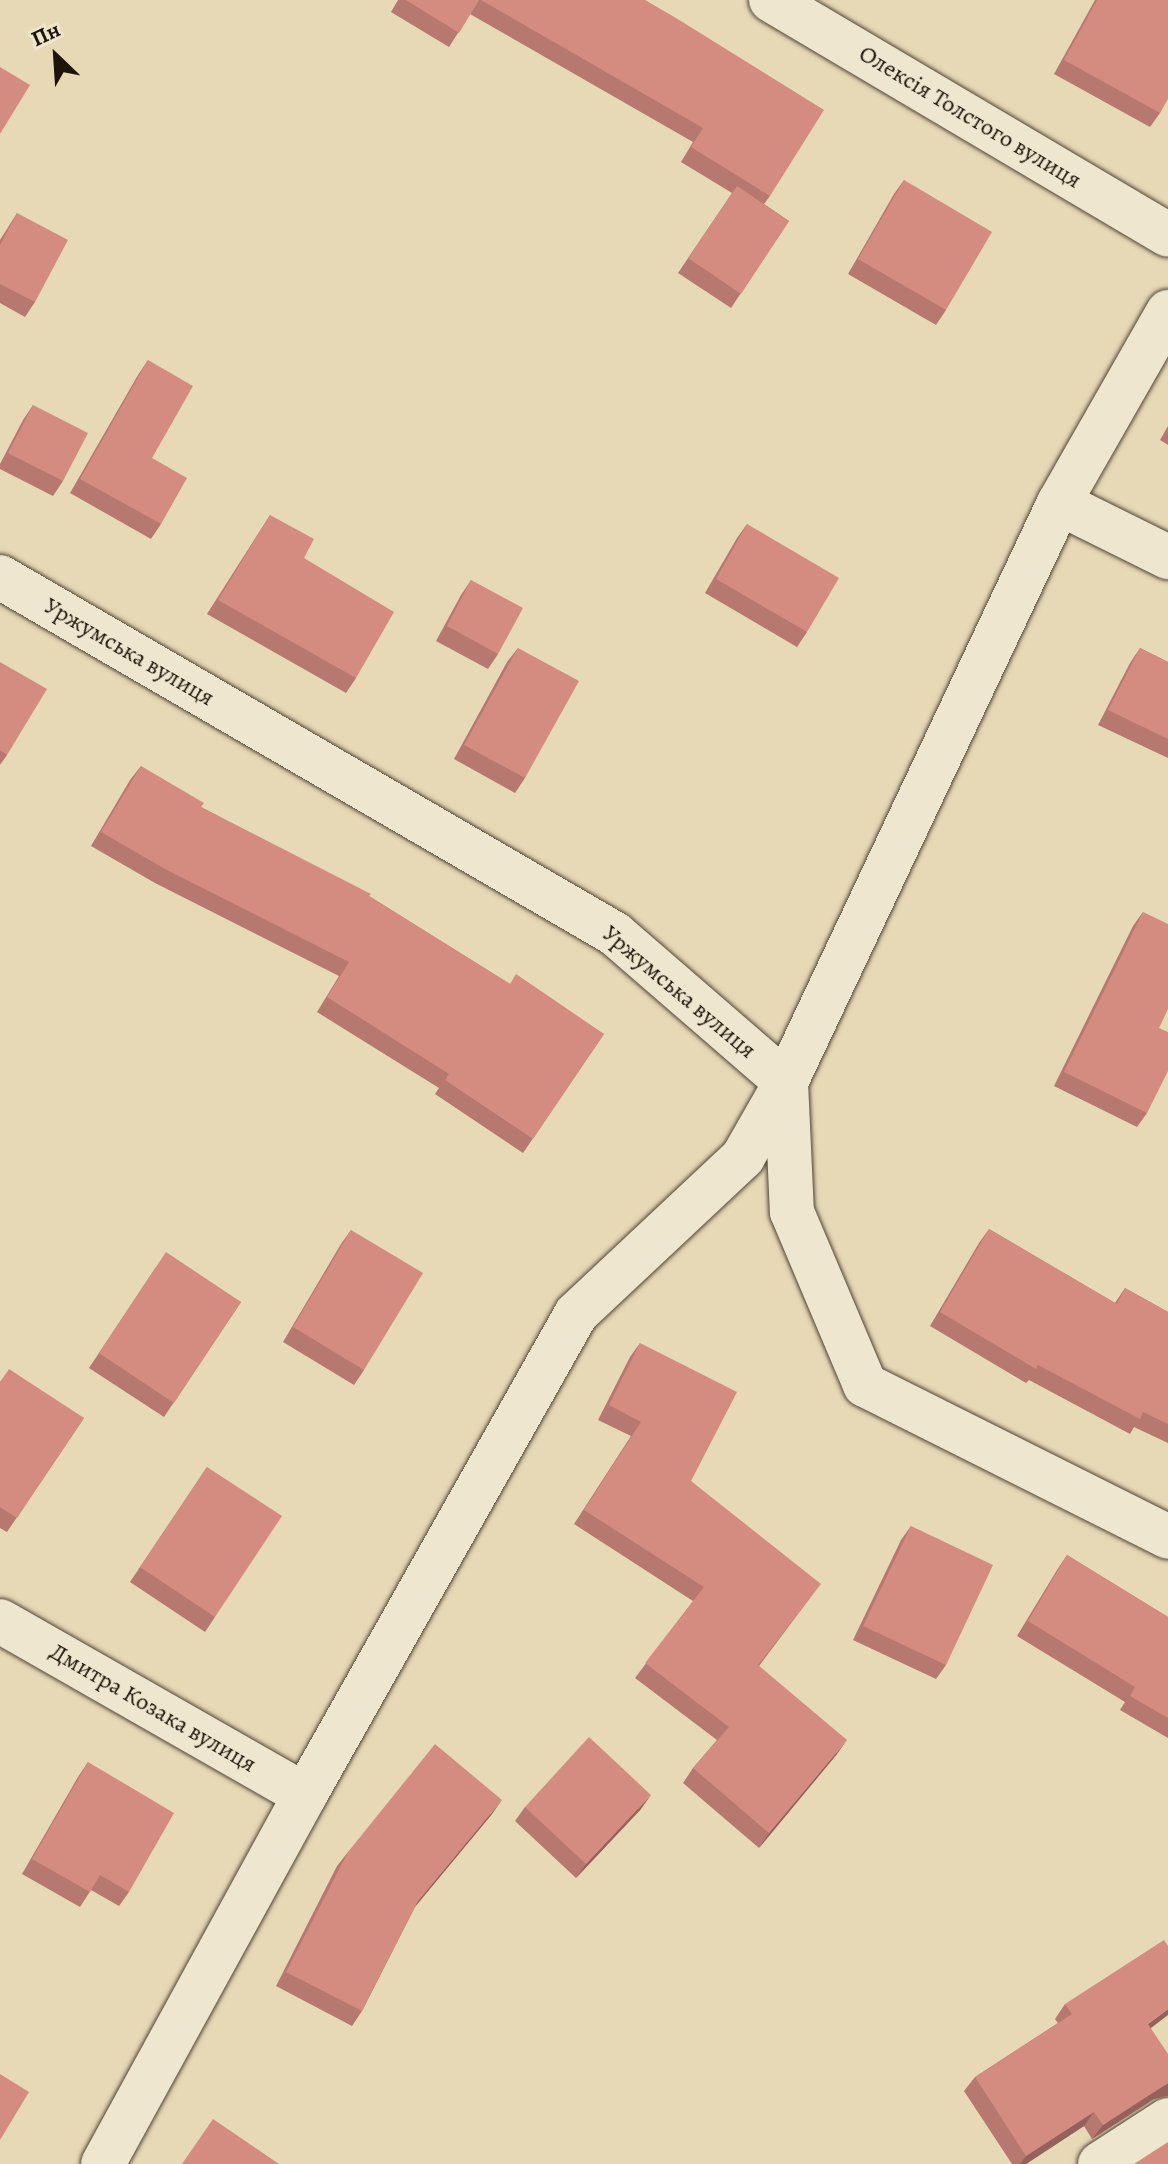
<!DOCTYPE html>
<meta charset="utf-8">
<style>
body{margin:0}
#map{position:relative;width:1168px;height:2164px;overflow:hidden;background:#e7d8b6;font-family:Alegreya,serif}
div>[style]{position:absolute}
.roads{filter:drop-shadow(0 0 2px #504535) drop-shadow(0 0 2px #504535)}
.street>*{height:44px;margin:-22px;padding:0 22px;transform-origin:22px;border-radius:22px;background:#efe6d0}
.wall>*{inset:0;background:#b6786f}
.shaded-wall>*{inset:0;background:#94625a}
.building>*{inset:0;background:#d48c81}
span{translate:-50% -50%;white-space:nowrap;text-align:center;line-height:1.15;-webkit-text-stroke:6px #efe6d0;paint-order:stroke}
.street-label{font-size:24px;color:#1e140a}
.north{position:absolute;left:16px;top:16px;width:80px;height:80px;-webkit-text-stroke:6px #efe6d0;paint-order:stroke;rotate:335deg;font-size:22px;font-weight:700;line-height:32px;text-align:center;color:#1e140a}
.north::after{content:'';display:block;margin:auto;width:28px;height:36px;background:#1e140a;clip-path:polygon(50% 0,100% 100%,50% 72%,0 100%)}
</style>
<div id="map">
<div class="roads">
<div class="street">
<div style="left:771px;top:0;width:461px;rotate:30.6deg"></div>
<div style="left:1059px;top:503px;width:122px;rotate:26.4deg"></div>
<div style="left:0;top:577px;width:711px;rotate:30.13deg"></div>
<div style="left:615px;top:934px;width:226px;rotate:40.9deg"></div>
<div style="left:786px;top:1082px;width:130px;rotate:87.4deg"></div>
<div style="left:792px;top:1212px;width:188px;rotate:67.1deg"></div>
<div style="left:865px;top:1385px;width:339px;rotate:26.6deg"></div>
<div style="left:0;top:1621px;width:351px;rotate:29.7deg"></div>
<div style="left:103px;top:2164px;width:421px;rotate:-61.3deg"></div>
<div style="left:305px;top:1795px;width:552px;rotate:-60.6deg"></div>
<div style="left:576px;top:1314px;width:229px;rotate:-43.2deg"></div>
<div style="left:743px;top:1157px;width:86px;rotate:-60.2deg"></div>
<div style="left:786px;top:1082px;width:640px;rotate:-64.76deg"></div>
<div style="left:1059px;top:503px;width:220px;rotate:-60.3deg"></div>
<div style="left:1100px;top:2164px;width:81px;rotate:-32.9deg"></div>
</div>
</div>
<div class="wall">
<div style="clip-path:polygon(398px 0,645px 0,770px 196px,764px 204px,789px 221px,731px 308px,678px 273px,732px 193px,681px 162px,693px 142px,470px 14px,449px 47px,391px 12px)"></div>
<div style="clip-path:polygon(1095px 0,1168px 0,1160px 113px,1150px 127px,1054px 74px)"></div>
<div style="clip-path:polygon(904px 180px,946px 310px,936px 325px,848px 274px,894px 194px)"></div>
<div style="clip-path:polygon(17px 213px,35px 302px,25px 317px,0 303px,0 240px)"></div>
<div style="clip-path:polygon(148px 360px,152px 458px,161px 524px,151px 539px,70px 493px,138px 375px)"></div>
<div style="clip-path:polygon(33px 405px,63px 481px,53px 496px,0 469px,0 464px,23px 420px)"></div>
<div style="clip-path:polygon(1168px 426px,1168px 445px,1160px 440px)"></div>
<div style="clip-path:polygon(270px 515px,304px 558px,356px 678px,346px 693px,207px 614px)"></div>
<div style="clip-path:polygon(747px 524px,807px 632px,797px 647px,705px 593px,737px 538px)"></div>
<div style="clip-path:polygon(471px 580px,498px 654px,488px 669px,436px 641px,461px 595px)"></div>
<div style="clip-path:polygon(518px 648px,525px 778px,515px 793px,454px 759px,507px 662px)"></div>
<div style="clip-path:polygon(1140px 648px,1168px 662px,1168px 758px,1098px 725px,1130px 663px)"></div>
<div style="clip-path:polygon(0 662px,7px 755px,0 765px)"></div>
<div style="clip-path:polygon(141px 766px,201px 807px,369px 896px,510px 984px,604px 1034px,523px 1153px,435px 1094px,439px 1088px,317px 1012px,339px 976px,155px 883px,91px 846px,130px 780px)"></div>
<div style="clip-path:polygon(1143px 912px,1159px 1028px,1147px 1113px,1137px 1127px,1054px 1086px,1133px 926px)"></div>
<div style="clip-path:polygon(989px 1229px,1115px 1303px,1125px 1288px,1168px 1312px,1168px 1443px,1134px 1427px,1130px 1434px,1029px 1380px,1026px 1383px,930px 1326px,979px 1243px)"></div>
<div style="clip-path:polygon(351px 1230px,364px 1370px,354px 1385px,283px 1342px,341px 1244px)"></div>
<div style="clip-path:polygon(156px 1267px,241px 1302px,164px 1417px,89px 1368px)"></div>
<div style="clip-path:polygon(640px 1343px,691px 1481px,810px 1598px,759px 1666px,837px 1754px,759px 1848px,683px 1783px,693px 1768px,717px 1740px,635px 1678px,693px 1601px,574px 1524px,631px 1436px,598px 1420px,630px 1357px)"></div>
<div style="clip-path:polygon(0 1381px,84px 1418px,7px 1532px,0 1528px)"></div>
<div style="clip-path:polygon(207px 1467px,215px 1617px,205px 1632px,130px 1582px)"></div>
<div style="clip-path:polygon(911px 1526px,946px 1665px,936px 1679px,853px 1640px,901px 1540px)"></div>
<div style="clip-path:polygon(1067px 1555px,1168px 1617px,1168px 1738px,1120px 1710px,1125px 1702px,1017px 1636px,1057px 1570px)"></div>
<div style="clip-path:polygon(88px 1762px,129px 1892px,119px 1906px,91px 1890px,80px 1907px,22px 1874px,78px 1777px)"></div>
<div style="clip-path:polygon(525px 1807px,641px 1809px,576px 1878px,515px 1821px)"></div>
<div style="clip-path:polygon(492px 1814px,415px 1907px,362px 2011px,352px 2026px,276px 1986px,337px 1866px,348px 1852px)"></div>
<div style="clip-path:polygon(1065px 2004px,1151px 2028px,1166px 2095px,1154px 2099px,1092px 2139px,1084px 2126px,1026px 2164px,1012px 2164px,964px 2091px,975px 2077px,1058px 2023px,1055px 2019px)"></div>
</div>
<div class="shaded-wall">
<div style="clip-path:polygon(847px 1740px,837px 1754px,759px 1848px,769px 1833px)"></div>
<div style="clip-path:polygon(651px 1795px,641px 1809px,576px 1878px,586px 1864px)"></div>
<div style="clip-path:polygon(502px 1800px,492px 1814px,408px 1915px,418px 1901px)"></div>
<div style="clip-path:polygon(1168px 2009px,1168px 2015px,1138px 2038px,1148px 2024px)"></div>
<div style="clip-path:polygon(1168px 2083px,1168px 2096px,1154px 2099px,1092px 2139px,1103px 2125px)"></div>
<div style="clip-path:polygon(1094px 2112px,1084px 2126px,1026px 2164px,1020px 2164px,1026px 2156px)"></div>
</div>
<div class="building">
<div style="clip-path:polygon(406px 0,479px 0,459px 33px)"></div>
<div style="clip-path:polygon(481px 0,645px 0,676px 18px,824px 110px,770px 196px,691px 147px,703px 128px)"></div>
<div style="clip-path:polygon(1097px 0,1168px 0,1168px 99px,1160px 113px,1064px 60px)"></div>
<div style="clip-path:polygon(0 67px,30px 85px,0 134px)"></div>
<div style="clip-path:polygon(904px 180px,992px 232px,946px 310px,858px 259px)"></div>
<div style="clip-path:polygon(737px 186px,789px 221px,741px 294px,688px 258px)"></div>
<div style="clip-path:polygon(17px 213px,68px 240px,35px 302px,0 284px,0 245px)"></div>
<div style="clip-path:polygon(148px 360px,193px 386px,152px 458px,187px 478px,161px 524px,80px 479px)"></div>
<div style="clip-path:polygon(33px 405px,88px 433px,63px 481px,8px 453px)"></div>
<div style="clip-path:polygon(270px 515px,314px 539px,304px 558px,394px 612px,356px 678px,218px 600px)"></div>
<div style="clip-path:polygon(747px 524px,839px 578px,807px 632px,716px 579px)"></div>
<div style="clip-path:polygon(471px 580px,523px 608px,498px 654px,447px 626px)"></div>
<div style="clip-path:polygon(518px 648px,579px 681px,525px 778px,464px 745px)"></div>
<div style="clip-path:polygon(1140px 648px,1168px 662px,1168px 739px,1108px 710px)"></div>
<div style="clip-path:polygon(0 662px,47px 689px,7px 755px,0 750px)"></div>
<div style="clip-path:polygon(141px 766px,204px 803px,201px 807px,371px 894px,369px 896px,510px 984px,516px 974px,604px 1034px,533px 1139px,445px 1080px,449px 1074px,327px 997px,349px 962px,165px 869px,101px 832px)"></div>
<div style="clip-path:polygon(1143px 912px,1168px 924px,1168px 1009px,1159px 1028px,1168px 1032px,1168px 1071px,1147px 1113px,1064px 1072px)"></div>
<div style="clip-path:polygon(989px 1229px,1117px 1304px,1125px 1288px,1168px 1312px,1168px 1424px,1143px 1412px,1140px 1419px,1038px 1365px,1036px 1369px,940px 1312px)"></div>
<div style="clip-path:polygon(351px 1230px,423px 1273px,364px 1370px,293px 1327px)"></div>
<div style="clip-path:polygon(166px 1252px,241px 1302px,174px 1403px,99px 1353px)"></div>
<div style="clip-path:polygon(640px 1343px,737px 1392px,691px 1481px,821px 1584px,758px 1665px,847px 1740px,769px 1833px,693px 1768px,729px 1727px,645px 1663px,704px 1587px,584px 1510px,641px 1422px,609px 1405px)"></div>
<div style="clip-path:polygon(9px 1369px,84px 1418px,17px 1518px,0 1507px,0 1382px)"></div>
<div style="clip-path:polygon(207px 1467px,282px 1516px,215px 1617px,140px 1567px)"></div>
<div style="clip-path:polygon(911px 1526px,993px 1565px,946px 1665px,863px 1626px)"></div>
<div style="clip-path:polygon(1067px 1555px,1168px 1617px,1168px 1718px,1130px 1696px,1135px 1687px,1028px 1621px)"></div>
<div style="clip-path:polygon(589px 1737px,651px 1795px,586px 1864px,525px 1807px)"></div>
<div style="clip-path:polygon(435px 1744px,502px 1800px,418px 1901px,362px 2011px,286px 1972px,348px 1852px)"></div>
<div style="clip-path:polygon(88px 1762px,174px 1813px,129px 1892px,100px 1875px,90px 1892px,32px 1859px)"></div>
<div style="clip-path:polygon(1164px 1940px,1168px 1946px,1168px 2009px,1148px 2024px,1168px 2054px,1168px 2083px,1103px 2125px,1094px 2112px,1026px 2156px,975px 2077px,1072px 2014px,1065px 2004px)"></div>
<div style="clip-path:polygon(0 2074px,29px 2092px,0 2140px)"></div>
<div style="clip-path:polygon(213px 2119px,279px 2164px,182px 2164px)"></div>
<div style="clip-path:polygon(1168px 2142px,1168px 2164px,1134px 2164px)"></div>
</div>
<div class="street-label">
<span style="left:970px;top:117px;rotate:31deg">Олексія Толстого вулиця</span>
<span style="left:129px;top:652px;rotate:30deg">Уржумська вулиця</span>
<span style="left:679px;top:992px;rotate:40deg">Уржумська вулиця</span>
<span style="left:153px;top:1708px;rotate:30deg">Дмитра Козака вулиця</span>
</div>
<div class="north">Пн</div>
</div>
